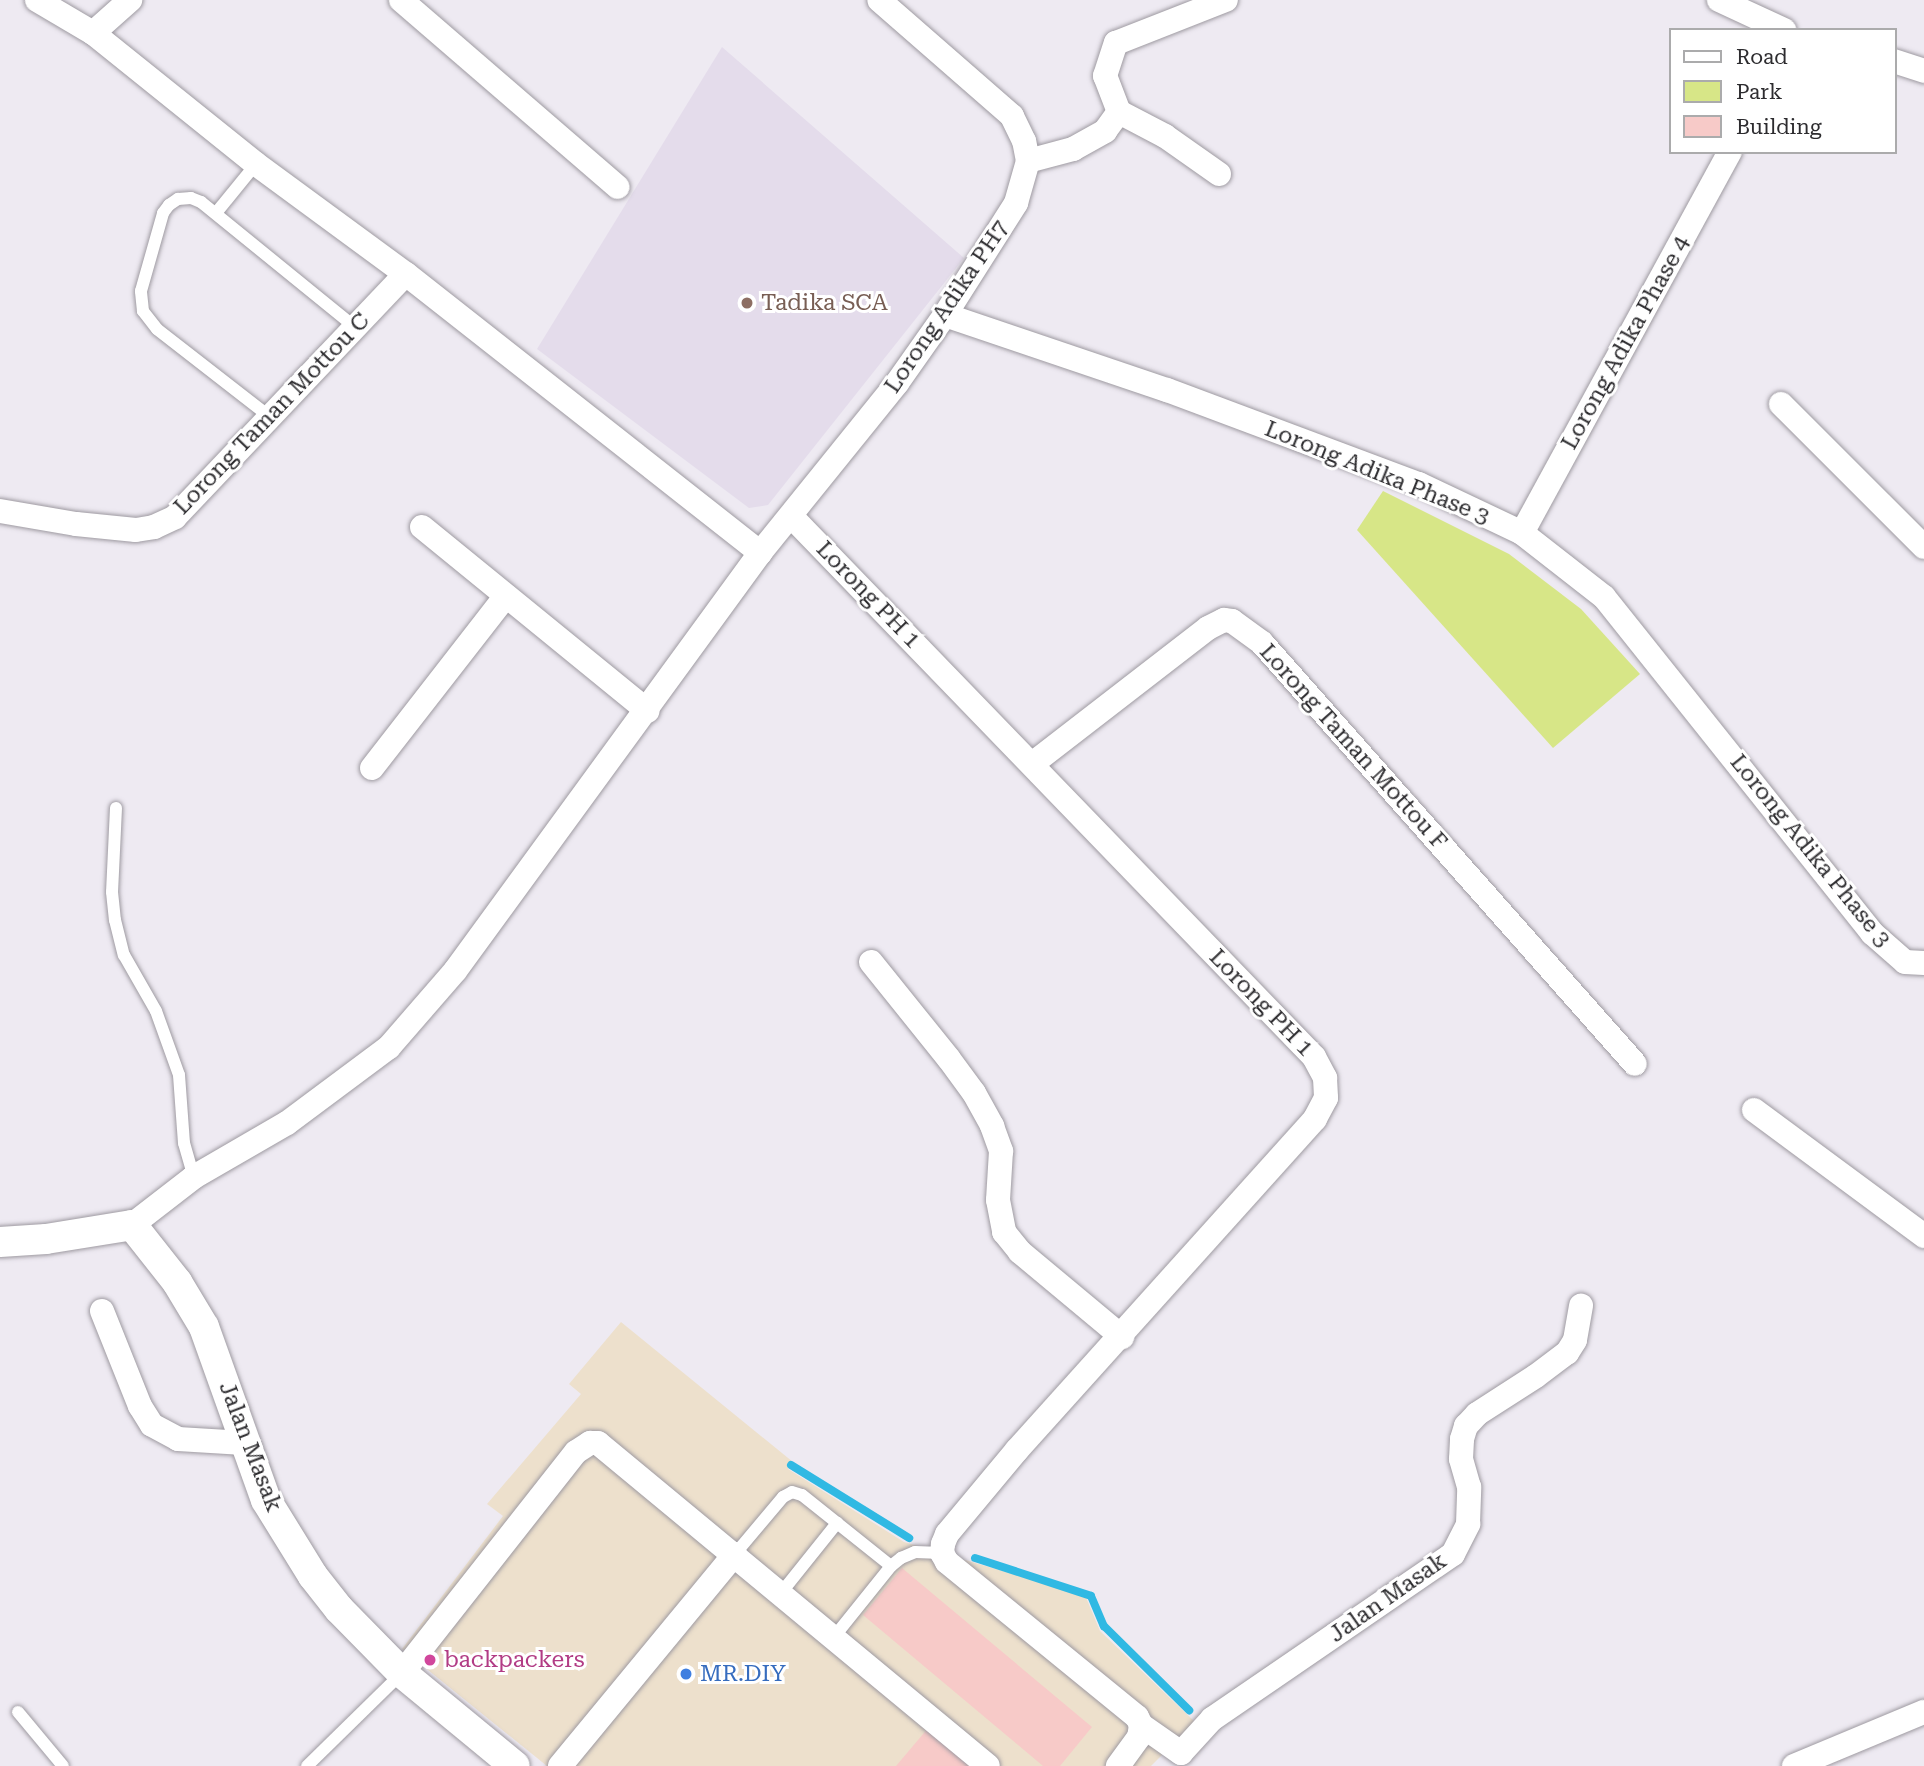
<!DOCTYPE html>
<style>
body{margin:0}
#map{position:relative;width:1924px;height:1766px;overflow:hidden;background:#eeeaf2;font-family:"Roboto Serif",serif}
div>[style]{position:absolute}
.commercial>*{inset:0;background:#ede0cc}
.built>*{inset:0;background:#e4dceb}
.green>*{inset:0;background:#d7e687}
.stream>*{height:8px;margin:-4px;padding:0 4px;transform-origin:4px;border-radius:4px;background:#30b9e3}
.building>*{inset:0;background:#f7cac8}
.roads{filter:drop-shadow(0 0 2px #9e9aa1) drop-shadow(0 0 2px #9e9aa1)}
.service>*{height:12px;margin:-6px;padding:0 6px;transform-origin:6px;border-radius:6px;background:#fff}
.minor>*{height:24px;margin:-12px;padding:0 12px;transform-origin:12px;border-radius:12px;background:#fff}
.tertiary>*{height:30px;margin:-15px;padding:0 15px;transform-origin:15px;border-radius:15px;background:#fff}
.dots>*{width:19px;height:19px;translate:-50% -50%;box-sizing:border-box;border:4px solid #fff;border-radius:50%}
span{translate:-50% -50%;white-space:nowrap;text-align:center;line-height:1.15;-webkit-text-stroke:6px #fff;paint-order:stroke}
.education-label{font-size:23px;color:#785e54}
.left{translate:0 -50%;text-align:left}
.street-label{font-size:23px;color:#2d2c2f}
.hotel-label{font-size:23px;color:#b23c85}
.shop-label{font-size:23px;color:#366cbe}
.legend{position:absolute;left:1669px;top:28px;width:228px;height:126px;box-sizing:border-box;background:#fff;border:2px solid #ababac;margin:0;padding:9px 12px;list-style:none;font-size:21px;color:#2d2c2f}
.legend li{display:flex;align-items:center;gap:14px;height:35px}
.legend b{width:35px;border:2px solid #ababac}
</style>
<div id="map">
<div class="commercial">
<div style="clip-path:polygon(621px 1322px,793px 1462px,788px 1469px,904px 1542px,1085px 1595px,1100px 1631px,1195px 1722px,1151px 1766px,547px 1766px,402px 1649px,503px 1516px,487px 1504px,581px 1394px,569px 1384px)"></div>
</div>
<div class="built">
<div style="clip-path:polygon(722px 47px,964px 258px,768px 505px,749px 508px,537px 349px)"></div>
</div>
<div class="green">
<div style="clip-path:polygon(1383px 491px,1509px 554px,1581px 609px,1640px 674px,1553px 748px,1357px 530px)"></div>
</div>
<div class="stream">
<div style="left:791px;top:1465px;width:139px;rotate:31.7deg"></div>
<div style="left:975px;top:1558px;width:122px;rotate:18.1deg"></div>
<div style="left:1091px;top:1596px;width:33px;rotate:67deg"></div>
<div style="left:1104px;top:1626px;width:120px;rotate:44.7deg"></div>
</div>
<div class="building">
<div style="clip-path:polygon(902px 1568px,1092px 1727px,1060px 1766px,1043px 1766px,863px 1615px)"></div>
<div style="clip-path:polygon(929px 1727px,975px 1766px,896px 1766px)"></div>
</div>
<div class="roads">
<div class="service">
<div style="left:216px;top:213px;width:63px;rotate:-50.8deg"></div>
<div style="left:270px;top:417px;width:143px;rotate:-142.1deg"></div>
<div style="left:157px;top:329px;width:23px;rotate:-128deg"></div>
<div style="left:143px;top:311px;width:20px;rotate:-96deg"></div>
<div style="left:141px;top:291px;width:81px;rotate:-74.2deg"></div>
<div style="left:163px;top:213px;width:10px;rotate:-53deg"></div>
<div style="left:169px;top:205px;width:11px;rotate:-34deg"></div>
<div style="left:178px;top:199px;width:13px;rotate:-4deg"></div>
<div style="left:191px;top:198px;width:11px;rotate:22deg"></div>
<div style="left:201px;top:202px;width:200px;rotate:39.1deg"></div>
<div style="left:116px;top:808px;width:84px;rotate:92.7deg"></div>
<div style="left:112px;top:892px;width:28px;rotate:84deg"></div>
<div style="left:115px;top:920px;width:36px;rotate:76deg"></div>
<div style="left:124px;top:955px;width:64px;rotate:60.3deg"></div>
<div style="left:156px;top:1011px;width:68px;rotate:70.2deg"></div>
<div style="left:179px;top:1075px;width:68px;rotate:85.8deg"></div>
<div style="left:184px;top:1143px;width:35px;rotate:74deg"></div>
<div style="left:735px;top:1554px;width:75px;rotate:-49.9deg"></div>
<div style="left:783px;top:1497px;width:10px;rotate:-29deg"></div>
<div style="left:792px;top:1492px;width:10px;rotate:17deg"></div>
<div style="left:802px;top:1495px;width:114px;rotate:38.6deg"></div>
<div style="left:781px;top:1593px;width:90px;rotate:-51.3deg"></div>
<div style="left:834px;top:1637px;width:91px;rotate:-51.2deg"></div>
<div style="left:891px;top:1566px;width:13px;rotate:-39deg"></div>
<div style="left:901px;top:1558px;width:15px;rotate:-23deg"></div>
<div style="left:915px;top:1552px;width:27px;rotate:2deg"></div>
<div style="left:18px;top:1712px;width:70px;rotate:50.2deg"></div>
<div style="left:307px;top:1766px;width:133px;rotate:-44.4deg"></div>
</div>
<div class="minor">
<div style="left:37px;top:0;width:65px;rotate:30.5deg"></div>
<div style="left:93px;top:33px;width:209px;rotate:38.8deg"></div>
<div style="left:256px;top:164px;width:186px;rotate:36.3deg"></div>
<div style="left:406px;top:274px;width:451px;rotate:38.2deg"></div>
<div style="left:760px;top:553px;width:517px;rotate:126.12deg"></div>
<div style="left:455px;top:971px;width:101px;rotate:131deg"></div>
<div style="left:389px;top:1047px;width:127px;rotate:143.3deg"></div>
<div style="left:287px;top:1123px;width:108px;rotate:149.9deg"></div>
<div style="left:194px;top:1177px;width:78px;rotate:142.3deg"></div>
<div style="left:401px;top:0;width:286px;rotate:40.8deg"></div>
<div style="left:1719px;top:0;width:72px;rotate:24.8deg"></div>
<div style="left:93px;top:33px;width:50px;rotate:-41.7deg"></div>
<div style="left:1894px;top:61px;width:32px;rotate:18deg"></div>
<div style="left:1028px;top:161px;width:47px;rotate:-14.9deg"></div>
<div style="left:1073px;top:149px;width:37px;rotate:-29deg"></div>
<div style="left:1105px;top:131px;width:24px;rotate:-54deg"></div>
<div style="left:1219px;top:174px;width:66px;rotate:-144.9deg"></div>
<div style="left:1165px;top:136px;width:52px;rotate:-152.4deg"></div>
<div style="left:1119px;top:112px;width:39px;rotate:-111deg"></div>
<div style="left:1105px;top:76px;width:35px;rotate:-72deg"></div>
<div style="left:1116px;top:43px;width:118px;rotate:-21.4deg"></div>
<div style="left:945px;top:315px;width:234px;rotate:18.7deg"></div>
<div style="left:1167px;top:390px;width:269px;rotate:20.5deg"></div>
<div style="left:1419px;top:484px;width:114px;rotate:25.4deg"></div>
<div style="left:1522px;top:533px;width:104px;rotate:38deg"></div>
<div style="left:1604px;top:597px;width:430px;rotate:51.4deg"></div>
<div style="left:1872px;top:933px;width:44px;rotate:41.3deg"></div>
<div style="left:1905px;top:962px;width:19px;rotate:3deg"></div>
<div style="left:1781px;top:404px;width:202px;rotate:45deg"></div>
<div style="left:0;top:511px;width:77px;rotate:9.7deg"></div>
<div style="left:76px;top:524px;width:60px;rotate:5.7deg"></div>
<div style="left:136px;top:530px;width:18px;rotate:-9deg"></div>
<div style="left:154px;top:527px;width:23px;rotate:-25deg"></div>
<div style="left:175px;top:517px;width:335px;rotate:-46.5deg"></div>
<div style="left:792px;top:517px;width:751px;rotate:45.97deg"></div>
<div style="left:1314px;top:1057px;width:24px;rotate:62deg"></div>
<div style="left:1325px;top:1078px;width:20px;rotate:87deg"></div>
<div style="left:1326px;top:1098px;width:24px;rotate:118deg"></div>
<div style="left:1315px;top:1119px;width:445px;rotate:132deg"></div>
<div style="left:1017px;top:1450px;width:109px;rotate:129.8deg"></div>
<div style="left:947px;top:1534px;width:11px;rotate:112deg"></div>
<div style="left:943px;top:1544px;width:9px;rotate:96deg"></div>
<div style="left:942px;top:1553px;width:10px;rotate:61deg"></div>
<div style="left:947px;top:1562px;width:245px;rotate:39.2deg"></div>
<div style="left:1137px;top:1717px;width:9px;rotate:63deg"></div>
<div style="left:1141px;top:1725px;width:12px;rotate:99deg"></div>
<div style="left:1139px;top:1737px;width:36px;rotate:126deg"></div>
<div style="left:422px;top:527px;width:291px;rotate:39.2deg"></div>
<div style="left:1522px;top:533px;width:434px;rotate:-61.4deg"></div>
<div style="left:760px;top:553px;width:218px;rotate:-51.1deg"></div>
<div style="left:897px;top:383px;width:83px;rotate:-54.8deg"></div>
<div style="left:945px;top:315px;width:133px;rotate:-57.6deg"></div>
<div style="left:1016px;top:203px;width:44px;rotate:-74.1deg"></div>
<div style="left:1028px;top:161px;width:20px;rotate:-101deg"></div>
<div style="left:1024px;top:141px;width:28px;rotate:-116deg"></div>
<div style="left:1012px;top:116px;width:176px;rotate:-138.9deg"></div>
<div style="left:1032px;top:764px;width:222px;rotate:-37.7deg"></div>
<div style="left:1208px;top:628px;width:18px;rotate:-27deg"></div>
<div style="left:1224px;top:620px;width:8px;rotate:7deg"></div>
<div style="left:1232px;top:621px;width:37px;rotate:36deg"></div>
<div style="left:1262px;top:643px;width:562px;rotate:48.46deg"></div>
<div style="left:372px;top:768px;width:218px;rotate:-52.1deg"></div>
<div style="left:871px;top:962px;width:124px;rotate:51.2deg"></div>
<div style="left:949px;top:1059px;width:42px;rotate:53.7deg"></div>
<div style="left:974px;top:1093px;width:38px;rotate:61deg"></div>
<div style="left:992px;top:1126px;width:27px;rotate:70deg"></div>
<div style="left:1001px;top:1151px;width:49px;rotate:93.5deg"></div>
<div style="left:998px;top:1200px;width:33px;rotate:79deg"></div>
<div style="left:1004px;top:1232px;width:26px;rotate:51deg"></div>
<div style="left:1020px;top:1252px;width:133px;rotate:39.8deg"></div>
<div style="left:1754px;top:1110px;width:212px;rotate:36.5deg"></div>
<div style="left:102px;top:1311px;width:102px;rotate:68.2deg"></div>
<div style="left:140px;top:1406px;width:22px;rotate:58deg"></div>
<div style="left:152px;top:1425px;width:30px;rotate:28deg"></div>
<div style="left:178px;top:1439px;width:66px;rotate:3.5deg"></div>
<div style="left:402px;top:1673px;width:281px;rotate:-51.8deg"></div>
<div style="left:576px;top:1452px;width:17px;rotate:-33deg"></div>
<div style="left:590px;top:1443px;width:8px"></div>
<div style="left:598px;top:1443px;width:506px;rotate:39.63deg"></div>
<div style="left:1141px;top:1725px;width:49px;rotate:35deg"></div>
<div style="left:1181px;top:1753px;width:46px;rotate:-47.6deg"></div>
<div style="left:1212px;top:1719px;width:292px;rotate:-34.4deg"></div>
<div style="left:1453px;top:1554px;width:34px;rotate:-63deg"></div>
<div style="left:1468px;top:1524px;width:37px;rotate:-88deg"></div>
<div style="left:1469px;top:1487px;width:29px;rotate:-106deg"></div>
<div style="left:1461px;top:1459px;width:20px;rotate:-87deg"></div>
<div style="left:1462px;top:1439px;width:14px;rotate:-73deg"></div>
<div style="left:1466px;top:1426px;width:16px;rotate:-47deg"></div>
<div style="left:1477px;top:1414px;width:70px;rotate:-32.8deg"></div>
<div style="left:1536px;top:1376px;width:39px;rotate:-37deg"></div>
<div style="left:1567px;top:1353px;width:15px;rotate:-58deg"></div>
<div style="left:1575px;top:1340px;width:35px;rotate:-80deg"></div>
<div style="left:560px;top:1766px;width:275px;rotate:-50.5deg"></div>
<div style="left:1794px;top:1766px;width:141px;rotate:-22.6deg"></div>
</div>
<div class="tertiary">
<div style="left:0;top:1242px;width:46px;rotate:-3.7deg"></div>
<div style="left:46px;top:1239px;width:87px;rotate:-9.2deg"></div>
<div style="left:132px;top:1225px;width:73px;rotate:51.7deg"></div>
<div style="left:177px;top:1282px;width:52px;rotate:59deg"></div>
<div style="left:204px;top:1327px;width:184px;rotate:70.3deg"></div>
<div style="left:266px;top:1500px;width:89px;rotate:58.3deg"></div>
<div style="left:313px;top:1576px;width:42px;rotate:51.8deg"></div>
<div style="left:339px;top:1609px;width:90px;rotate:45.5deg"></div>
<div style="left:402px;top:1673px;width:146px;rotate:39.5deg"></div>
</div>
</div>
<div class="dots">
<div style="left:747px;top:303px;background:#8d6e63"></div>
<div style="left:430px;top:1660px;background:#d1479c"></div>
<div style="left:686px;top:1674px;background:#3f7fe0"></div>
</div>
<div class="education-label">
<span class="left" style="left:761px;top:303px">Tadika SCA</span>
</div>
<div class="street-label">
<span style="left:947px;top:307px;rotate:-56deg">Lorong Adika PH7</span>
<span style="left:1626px;top:343px;rotate:-61deg">Lorong Adika Phase 4</span>
<span style="left:272px;top:414px;rotate:-46deg">Lorong Taman Mottou C</span>
<span style="left:1377px;top:473px;rotate:22deg">Lorong Adika Phase 3</span>
<span style="left:868px;top:595px;rotate:46deg">Lorong PH 1</span>
<span style="left:1353px;top:747px;rotate:48deg">Lorong Taman Mottou F</span>
<span style="left:1810px;top:851px;rotate:51deg">Lorong Adika Phase 3</span>
<span style="left:1261px;top:1003px;rotate:46deg">Lorong PH 1</span>
<span style="left:250px;top:1447px;rotate:69deg">Jalan Masak</span>
<span style="left:1388px;top:1598px;rotate:-35deg">Jalan Masak</span>
</div>
<div class="hotel-label">
<span class="left" style="left:444px;top:1660px">backpackers</span>
</div>
<div class="shop-label">
<span class="left" style="left:700px;top:1674px">MR.DIY</span>
</div>
<ul class="legend">
<li><b style="height:9px;background:#fff"></b>Road</li>
<li><b style="height:19px;background:#d7e687"></b>Park</li>
<li><b style="height:19px;background:#f7cac8"></b>Building</li>
</ul>
</div>
